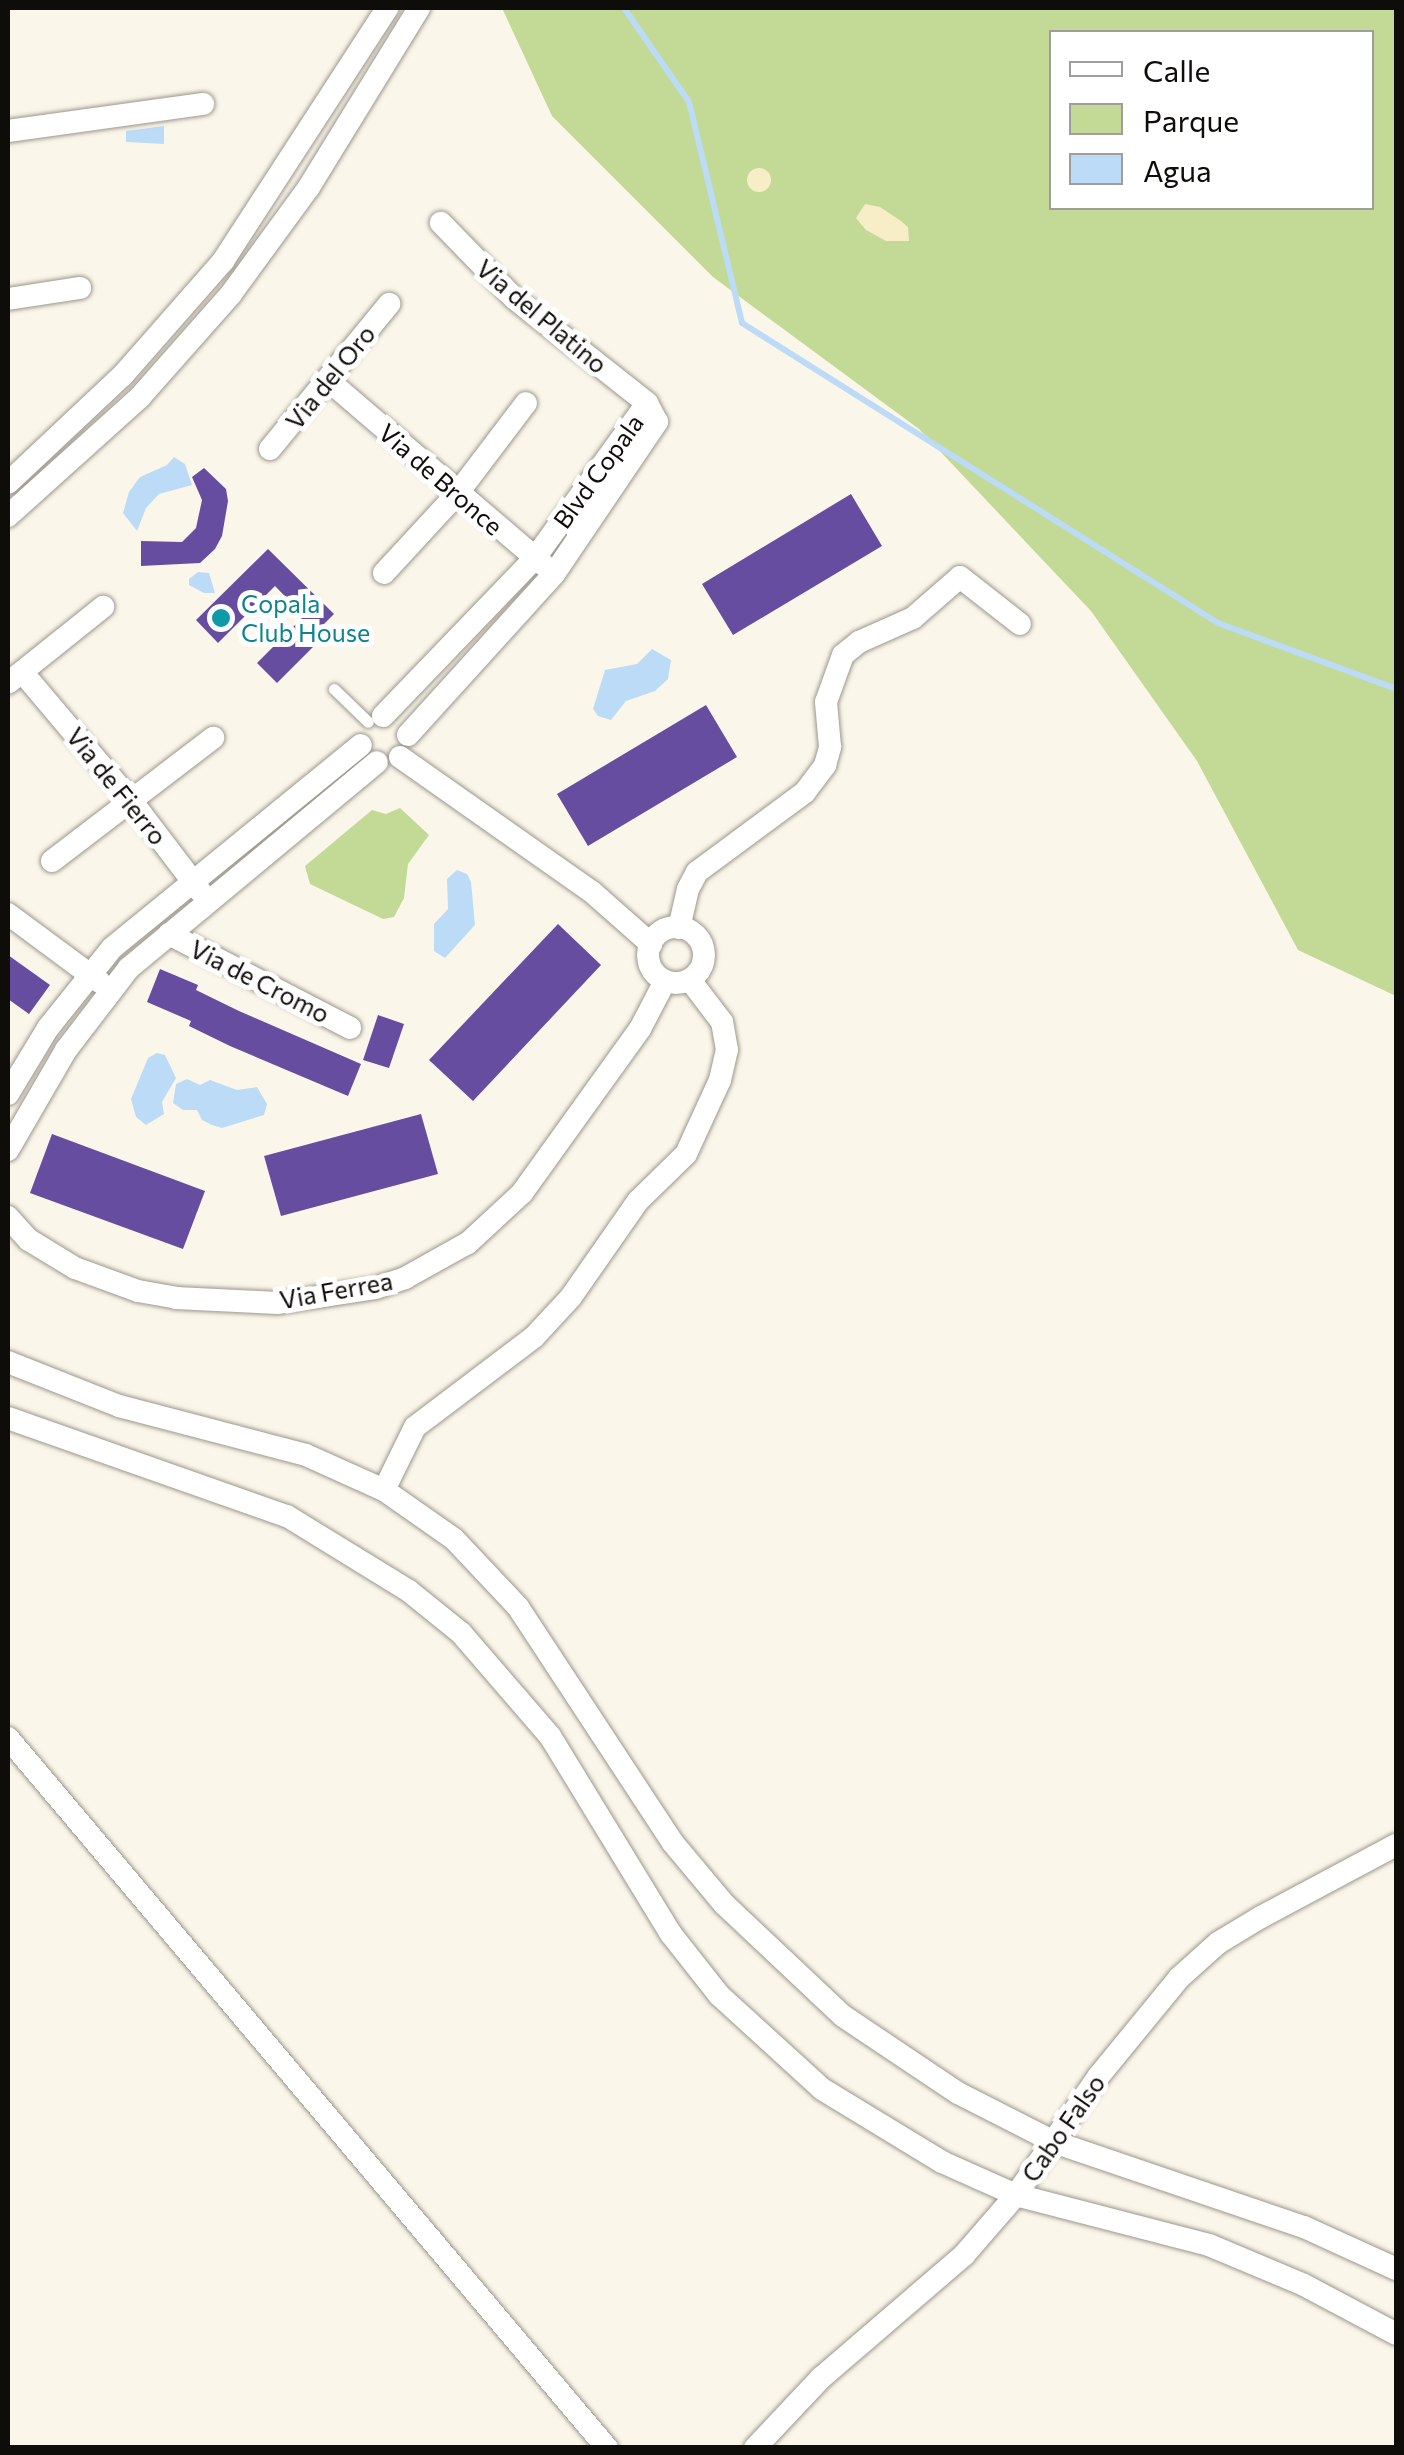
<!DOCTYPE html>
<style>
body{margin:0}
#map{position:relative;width:1404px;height:2455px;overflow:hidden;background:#fbf6ea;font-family:Commissioner,sans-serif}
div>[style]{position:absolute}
.green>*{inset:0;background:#c3d996}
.sand>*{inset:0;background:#f7edc7}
.round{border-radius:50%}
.water>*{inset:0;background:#bcdbf7}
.stream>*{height:6px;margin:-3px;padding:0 3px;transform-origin:3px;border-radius:3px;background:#bcdbf7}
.building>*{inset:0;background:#664d9f}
.roads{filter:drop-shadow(0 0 2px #9c978c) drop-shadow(0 0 2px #9c978c)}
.service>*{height:11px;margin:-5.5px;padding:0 5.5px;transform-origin:5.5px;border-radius:5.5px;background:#fff}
.minor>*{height:22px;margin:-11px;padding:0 11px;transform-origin:11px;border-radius:11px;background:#fff}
.minor>.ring{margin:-11px;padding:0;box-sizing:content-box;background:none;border:22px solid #fff;border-radius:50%}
.dots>*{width:28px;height:28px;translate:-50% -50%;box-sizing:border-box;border:5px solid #fff;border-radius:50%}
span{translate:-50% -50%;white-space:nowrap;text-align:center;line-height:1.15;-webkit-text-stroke:10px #fff;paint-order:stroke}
.street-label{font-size:25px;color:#0f0d09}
.culture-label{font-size:25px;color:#0d838f}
.left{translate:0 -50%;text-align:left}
.frame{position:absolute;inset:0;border:10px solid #0f0d09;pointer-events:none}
.legend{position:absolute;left:1049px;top:30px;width:325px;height:180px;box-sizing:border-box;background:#fff;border:2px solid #9f9e9d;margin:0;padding:12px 18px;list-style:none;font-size:30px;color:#0f0d09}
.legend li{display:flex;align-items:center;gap:20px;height:50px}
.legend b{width:50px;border:2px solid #9f9e9d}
</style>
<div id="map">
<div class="green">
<div style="clip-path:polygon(evenodd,502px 8px,1396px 8px,1396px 996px,1298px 950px,1197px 761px,1091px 611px,919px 429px,713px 277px,552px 116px,502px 8px,1052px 32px,1372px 32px,1372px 208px,1052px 208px,1052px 32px)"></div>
<div style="clip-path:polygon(400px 808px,429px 835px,408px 864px,404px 898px,394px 917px,383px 919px,310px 884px,305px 866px,372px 810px,386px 814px)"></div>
</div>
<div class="sand">
<div class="round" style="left:747px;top:168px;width:24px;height:24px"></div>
<div style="clip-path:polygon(865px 204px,880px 207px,901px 221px,908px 227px,909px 241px,886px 241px,866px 230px,856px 218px)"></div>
</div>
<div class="water">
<div style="clip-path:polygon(164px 126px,164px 144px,126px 142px,126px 131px)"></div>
<div style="clip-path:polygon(174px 457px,185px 464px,192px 485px,159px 494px,146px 508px,137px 531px,123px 513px,129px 492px,140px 477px,167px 465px)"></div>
<div style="clip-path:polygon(198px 572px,209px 573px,215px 593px,204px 593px,189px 585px,189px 579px)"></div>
<div style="clip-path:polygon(652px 649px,671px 660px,668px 679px,655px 691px,626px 701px,611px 720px,598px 716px,593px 709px,605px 670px,637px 664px)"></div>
<div style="clip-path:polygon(457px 870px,467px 874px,471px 882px,475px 925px,445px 958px,434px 951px,434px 924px,448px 909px,447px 879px)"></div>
<div style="clip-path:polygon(157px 1053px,165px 1055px,176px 1078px,162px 1102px,164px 1114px,146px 1125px,136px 1117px,131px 1099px,148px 1058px)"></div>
<div style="clip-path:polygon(187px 1079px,200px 1085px,210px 1080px,237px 1090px,257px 1087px,267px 1104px,264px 1115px,222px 1128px,212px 1125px,202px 1120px,197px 1110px,183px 1110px,173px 1103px,176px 1084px)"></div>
</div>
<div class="stream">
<div style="left:624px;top:8px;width:114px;rotate:55.3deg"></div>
<div style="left:689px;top:102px;width:227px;rotate:76.5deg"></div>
<div style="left:742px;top:323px;width:563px;rotate:32.22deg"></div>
<div style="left:1218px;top:623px;width:190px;rotate:20.3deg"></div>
</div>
<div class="building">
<div style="clip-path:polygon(204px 468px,226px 489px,228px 501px,222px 536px,215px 549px,200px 563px,141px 566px,141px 541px,182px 542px,196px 528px,202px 500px,192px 477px)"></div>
<div style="clip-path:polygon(851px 494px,882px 546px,733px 635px,702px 584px)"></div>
<div style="clip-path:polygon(268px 549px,334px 614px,313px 635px,319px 641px,277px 683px,257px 663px,304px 616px,275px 586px,218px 643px,196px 620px)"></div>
<div style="clip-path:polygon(706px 705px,737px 757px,588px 846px,557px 794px)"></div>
<div style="clip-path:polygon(558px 924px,601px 965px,473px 1101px,429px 1060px)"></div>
<div style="clip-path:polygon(8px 955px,50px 985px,29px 1014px,8px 999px)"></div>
<div style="clip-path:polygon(160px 969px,198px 985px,196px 990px,239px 1011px,361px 1064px,348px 1096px,230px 1046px,189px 1026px,191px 1021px,147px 1002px)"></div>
<div style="clip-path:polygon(378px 1015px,404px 1024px,389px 1068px,363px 1060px)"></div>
<div style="clip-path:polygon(421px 1114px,438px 1174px,281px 1216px,264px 1156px)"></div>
<div style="clip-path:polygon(52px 1134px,205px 1191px,183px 1249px,30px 1193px)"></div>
</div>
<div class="roads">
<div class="service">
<div style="left:334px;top:689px;width:47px;rotate:44.1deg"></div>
</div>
<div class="minor">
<div style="left:8px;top:131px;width:197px;rotate:-7.9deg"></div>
<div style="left:8px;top:299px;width:73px;rotate:-8.7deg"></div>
<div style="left:329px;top:381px;width:283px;rotate:40.6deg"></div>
<div style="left:270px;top:449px;width:188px;rotate:-50.6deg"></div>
<div style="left:8px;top:483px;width:158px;rotate:-43.2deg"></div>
<div style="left:123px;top:375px;width:152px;rotate:-48.7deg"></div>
<div style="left:223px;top:261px;width:302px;rotate:-57deg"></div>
<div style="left:8px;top:516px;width:178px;rotate:-42deg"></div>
<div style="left:140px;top:397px;width:137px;rotate:-48.5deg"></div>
<div style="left:231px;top:294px;width:132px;rotate:-53.9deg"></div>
<div style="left:309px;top:187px;width:210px;rotate:-58.4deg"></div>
<div style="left:384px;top:573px;width:108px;rotate:-47.3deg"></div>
<div style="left:457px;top:494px;width:114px;rotate:-52.8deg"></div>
<div style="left:23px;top:673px;width:170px;rotate:49.8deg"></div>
<div style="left:133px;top:803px;width:111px;rotate:52.7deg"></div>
<div style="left:8px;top:683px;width:122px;rotate:-38.7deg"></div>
<div style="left:383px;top:716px;width:219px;rotate:-46.1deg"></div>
<div style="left:535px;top:558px;width:191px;rotate:-54.1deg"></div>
<div style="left:408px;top:735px;width:217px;rotate:-47.8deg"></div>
<div style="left:554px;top:574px;width:184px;rotate:-55.9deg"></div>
<div style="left:657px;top:422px;width:21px;rotate:-118deg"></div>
<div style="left:647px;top:403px;width:169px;rotate:-141.7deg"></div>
<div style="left:514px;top:298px;width:105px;rotate:-134.2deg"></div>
<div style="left:400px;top:757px;width:235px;rotate:35.1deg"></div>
<div style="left:592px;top:892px;width:79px;rotate:41.4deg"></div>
<div style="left:52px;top:861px;width:203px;rotate:-37.4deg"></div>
<div style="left:8px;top:914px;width:114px;rotate:36.5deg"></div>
<div class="ring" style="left:648px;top:927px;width:34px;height:34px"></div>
<div style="left:679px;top:928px;width:40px;rotate:-77deg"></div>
<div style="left:688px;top:889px;width:19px;rotate:-62deg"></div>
<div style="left:697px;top:872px;width:134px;rotate:-36.5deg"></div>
<div style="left:805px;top:792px;width:34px;rotate:-53deg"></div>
<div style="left:825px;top:765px;width:19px;rotate:-74deg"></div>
<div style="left:830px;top:747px;width:45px;rotate:-95.1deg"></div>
<div style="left:826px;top:702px;width:50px;rotate:-70.1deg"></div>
<div style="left:843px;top:655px;width:21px;rotate:-39deg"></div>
<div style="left:859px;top:642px;width:59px;rotate:-24deg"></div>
<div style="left:913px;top:618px;width:62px;rotate:-41.1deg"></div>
<div style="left:960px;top:577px;width:76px;rotate:38.1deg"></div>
<div style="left:169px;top:934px;width:204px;rotate:27.4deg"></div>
<div style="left:8px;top:1094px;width:77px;rotate:-58.8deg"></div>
<div style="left:48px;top:1028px;width:102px;rotate:-51.3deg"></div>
<div style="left:112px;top:948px;width:321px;rotate:-39.2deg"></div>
<div style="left:8px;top:1150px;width:116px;rotate:-59.9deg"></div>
<div style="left:66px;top:1050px;width:103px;rotate:-52.5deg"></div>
<div style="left:129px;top:968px;width:322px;rotate:-39.7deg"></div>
<div style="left:8px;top:1217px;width:31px;rotate:48deg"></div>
<div style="left:29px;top:1240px;width:54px;rotate:31.3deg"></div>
<div style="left:75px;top:1268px;width:67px;rotate:20.1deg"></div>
<div style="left:138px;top:1291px;width:39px;rotate:10deg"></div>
<div style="left:176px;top:1298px;width:102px;rotate:2.8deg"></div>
<div style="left:278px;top:1303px;width:98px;rotate:-8.8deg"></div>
<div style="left:375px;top:1288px;width:32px;rotate:-18deg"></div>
<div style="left:405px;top:1278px;width:72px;rotate:-29.1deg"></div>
<div style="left:468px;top:1243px;width:74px;rotate:-42.8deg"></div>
<div style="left:522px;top:1193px;width:202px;rotate:-54.3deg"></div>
<div style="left:640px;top:1029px;width:54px;rotate:-62.5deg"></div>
<div style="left:8px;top:1362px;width:119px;rotate:21.6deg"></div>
<div style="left:119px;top:1406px;width:193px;rotate:14.7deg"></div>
<div style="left:306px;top:1455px;width:85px;rotate:24.2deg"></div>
<div style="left:384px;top:1490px;width:85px;rotate:35deg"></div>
<div style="left:454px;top:1539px;width:93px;rotate:46.7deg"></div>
<div style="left:518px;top:1607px;width:282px;rotate:56.7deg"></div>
<div style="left:673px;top:1843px;width:80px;rotate:50.1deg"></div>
<div style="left:724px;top:1904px;width:163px;rotate:43.3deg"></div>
<div style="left:843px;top:2016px;width:138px;rotate:33.8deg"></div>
<div style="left:958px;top:2093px;width:108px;rotate:27deg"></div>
<div style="left:1054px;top:2142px;width:264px;rotate:18.8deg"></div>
<div style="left:1304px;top:2227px;width:101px;rotate:24.5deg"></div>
<div style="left:8px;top:1418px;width:296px;rotate:19.4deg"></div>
<div style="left:287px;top:1516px;width:143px;rotate:31.6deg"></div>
<div style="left:409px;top:1591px;width:67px;rotate:38.9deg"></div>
<div style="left:461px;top:1633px;width:136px;rotate:49.2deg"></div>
<div style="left:550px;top:1736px;width:232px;rotate:58.6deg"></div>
<div style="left:671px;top:1934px;width:78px;rotate:51.8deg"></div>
<div style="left:719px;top:1995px;width:139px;rotate:42.4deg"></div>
<div style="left:822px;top:2089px;width:140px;rotate:31.3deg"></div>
<div style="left:942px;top:2162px;width:81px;rotate:24deg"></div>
<div style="left:1016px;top:2195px;width:199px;rotate:14.5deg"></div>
<div style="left:1209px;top:2245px;width:103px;rotate:22.8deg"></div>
<div style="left:1304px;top:2285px;width:104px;rotate:28deg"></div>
<div style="left:384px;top:1490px;width:70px;rotate:-63.8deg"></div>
<div style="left:415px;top:1427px;width:149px;rotate:-37.1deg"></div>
<div style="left:534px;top:1337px;width:54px;rotate:-47.2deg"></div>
<div style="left:571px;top:1297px;width:117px;rotate:-55.1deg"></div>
<div style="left:638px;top:1201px;width:67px;rotate:-44.4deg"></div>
<div style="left:686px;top:1154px;width:81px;rotate:-65.3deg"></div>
<div style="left:720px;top:1080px;width:31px;rotate:-77deg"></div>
<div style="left:727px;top:1050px;width:28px;rotate:-100deg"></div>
<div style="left:722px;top:1022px;width:53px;rotate:-127.3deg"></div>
<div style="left:8px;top:1738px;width:929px;rotate:49.85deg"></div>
<div style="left:755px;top:2448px;width:96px;rotate:-46.7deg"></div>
<div style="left:821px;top:2378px;width:189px;rotate:-40.7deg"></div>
<div style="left:964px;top:2255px;width:79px;rotate:-49.1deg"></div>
<div style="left:1016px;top:2195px;width:144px;rotate:-55.2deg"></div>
<div style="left:1098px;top:2077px;width:128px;rotate:-50.7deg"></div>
<div style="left:1179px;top:1978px;width:52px;rotate:-41.9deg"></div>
<div style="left:1218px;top:1943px;width:50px;rotate:-31.2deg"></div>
<div style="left:1261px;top:1917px;width:153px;rotate:-28.1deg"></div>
</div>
</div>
<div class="dots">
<div style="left:221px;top:618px;background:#0f9aa8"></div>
</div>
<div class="street-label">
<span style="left:542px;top:316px;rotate:40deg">Via del Platino</span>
<span style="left:330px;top:377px;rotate:-51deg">Via del Oro</span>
<span style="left:598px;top:471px;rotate:-54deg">Blvd Copala</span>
<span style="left:441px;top:479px;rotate:41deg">Via de Bronce</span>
<span style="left:117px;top:786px;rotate:51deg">Via de Fierro</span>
<span style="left:260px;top:981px;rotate:27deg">Via de Cromo</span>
<span style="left:336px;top:1290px;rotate:-10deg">Via Ferrea</span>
<span style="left:1063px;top:2128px;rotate:-55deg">Cabo Falso</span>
</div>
<div class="culture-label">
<span class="left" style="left:241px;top:618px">Copala<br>Club House</span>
</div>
<div class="frame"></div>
<ul class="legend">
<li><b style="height:12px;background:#fff"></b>Calle</li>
<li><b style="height:28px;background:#c3d996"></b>Parque</li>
<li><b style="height:28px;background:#bcdbf7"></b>Agua</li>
</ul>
</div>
